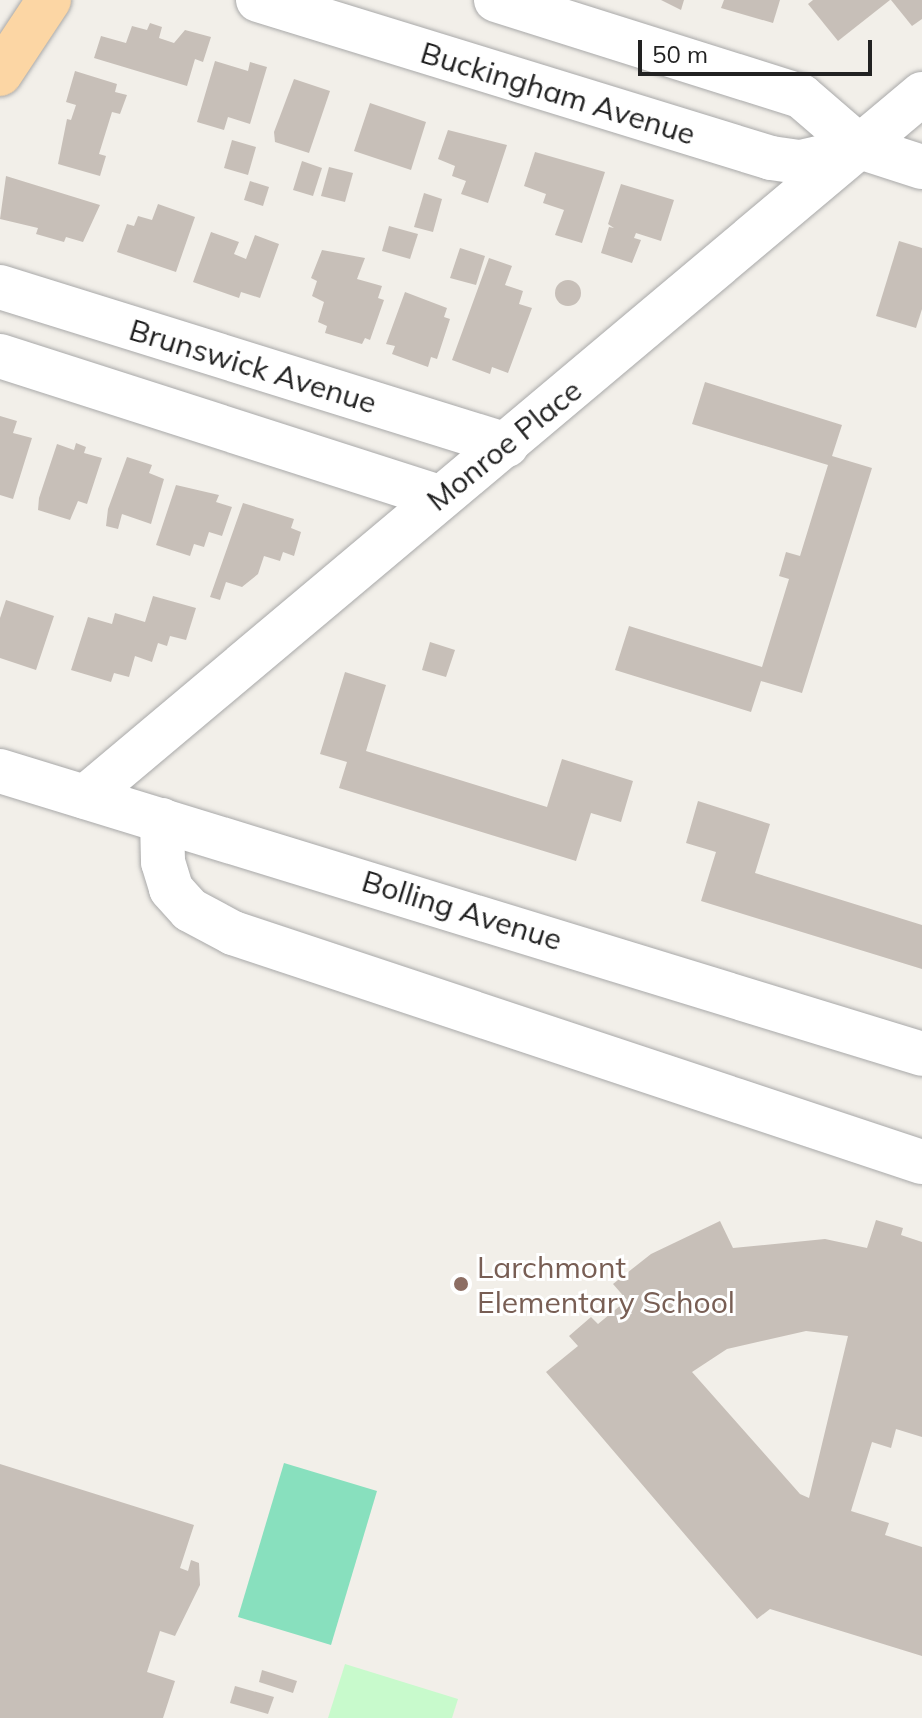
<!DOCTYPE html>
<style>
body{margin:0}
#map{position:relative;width:922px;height:1718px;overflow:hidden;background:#f2efe9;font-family:Mulish,sans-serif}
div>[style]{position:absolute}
.park>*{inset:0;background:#c8facc}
.pitch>*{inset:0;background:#88e0be}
.building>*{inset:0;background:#c7bfb8}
.round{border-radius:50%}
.roads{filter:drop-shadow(0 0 2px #a9a9a9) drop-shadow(0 0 2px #a9a9a9)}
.minor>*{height:44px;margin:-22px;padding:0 22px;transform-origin:22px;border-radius:22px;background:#fff}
.major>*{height:44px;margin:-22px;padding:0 22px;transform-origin:22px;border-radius:22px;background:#fcd6a4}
.dots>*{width:22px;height:22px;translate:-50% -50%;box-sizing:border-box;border:4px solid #fff;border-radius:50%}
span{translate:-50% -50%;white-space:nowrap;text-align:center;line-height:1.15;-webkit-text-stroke:6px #fff;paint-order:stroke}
.street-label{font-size:30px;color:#222}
.education-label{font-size:30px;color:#785e54}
.left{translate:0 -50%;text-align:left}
.scale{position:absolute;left:638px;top:40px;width:234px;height:36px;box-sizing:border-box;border:4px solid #222;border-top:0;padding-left:10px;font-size:24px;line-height:28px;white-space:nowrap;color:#222;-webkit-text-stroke:6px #fff;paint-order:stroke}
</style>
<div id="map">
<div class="park">
<div style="clip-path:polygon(345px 1664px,458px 1699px,452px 1718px,328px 1718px)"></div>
</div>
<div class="pitch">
<div style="clip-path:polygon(284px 1463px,377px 1491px,331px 1645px,238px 1617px)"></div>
</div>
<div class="building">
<div style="clip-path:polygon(661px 0,684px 0,681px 10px)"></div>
<div style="clip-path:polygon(724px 0,780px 0,773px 23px,721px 8px)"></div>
<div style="clip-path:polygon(813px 0,890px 0,838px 41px,808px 4px)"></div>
<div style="clip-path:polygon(891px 0,922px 0,922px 19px,912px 26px)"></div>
<div style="clip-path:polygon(150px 23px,162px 27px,159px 38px,174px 43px,185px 30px,211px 37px,203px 62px,195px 59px,187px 86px,94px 58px,101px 36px,126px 43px,132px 26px,147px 30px)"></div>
<div style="clip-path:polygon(215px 61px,248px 71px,250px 62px,267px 67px,250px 124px,228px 117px,224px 130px,197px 122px)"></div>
<div style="clip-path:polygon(75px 71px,117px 84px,115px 92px,127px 95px,120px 114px,112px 112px,99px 154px,106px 156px,100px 176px,58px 164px,67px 119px,71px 120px,76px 105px,66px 102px)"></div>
<div style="clip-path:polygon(294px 79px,330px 91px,309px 153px,275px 142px,274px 132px)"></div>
<div style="clip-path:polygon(370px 103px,426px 122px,411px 170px,354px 151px)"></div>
<div style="clip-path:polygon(448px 130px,507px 145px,488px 203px,461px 194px,466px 181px,452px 176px,455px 166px,438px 159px)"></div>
<div style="clip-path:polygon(232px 140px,256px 147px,248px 175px,224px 168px)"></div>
<div style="clip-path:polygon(535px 152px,605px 172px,582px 243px,555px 235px,564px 210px,543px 203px,546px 194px,524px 186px)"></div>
<div style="clip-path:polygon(302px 161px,322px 168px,313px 196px,293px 190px)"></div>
<div style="clip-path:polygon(329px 167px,353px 173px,345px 202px,321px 196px)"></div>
<div style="clip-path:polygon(6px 176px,100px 205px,83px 242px,66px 237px,64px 242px,36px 234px,38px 228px,0 219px)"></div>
<div style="clip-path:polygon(250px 181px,269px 187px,263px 206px,244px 200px)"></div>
<div style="clip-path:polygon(621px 184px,674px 200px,661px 241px,636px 233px,634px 238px,641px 240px,632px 263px,601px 253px,609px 227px,614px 228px,608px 224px)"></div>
<div style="clip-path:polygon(424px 193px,442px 199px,433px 232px,414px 227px)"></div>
<div style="clip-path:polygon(158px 204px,195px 217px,176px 272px,117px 252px,127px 224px,134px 226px,138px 216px,152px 220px)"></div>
<div style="clip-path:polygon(389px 226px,418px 234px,410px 259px,382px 251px)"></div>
<div style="clip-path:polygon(211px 232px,239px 242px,234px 254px,246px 259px,255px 235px,279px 244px,260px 298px,241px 292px,239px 298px,193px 282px)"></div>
<div style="clip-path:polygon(899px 241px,922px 248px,922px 309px,916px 328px,876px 316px)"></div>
<div style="clip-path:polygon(460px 248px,485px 256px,476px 285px,450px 278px)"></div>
<div style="clip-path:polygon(322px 250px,365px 258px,357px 279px,382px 286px,378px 298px,384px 300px,370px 340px,365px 338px,362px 344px,325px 333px,327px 326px,318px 322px,324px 302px,312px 296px,317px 281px,311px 278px)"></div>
<div style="clip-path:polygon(489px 258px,512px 266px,505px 285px,523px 291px,519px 304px,532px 308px,508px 373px,492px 367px,490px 374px,452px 360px)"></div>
<div class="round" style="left:555px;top:280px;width:26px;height:26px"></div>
<div style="clip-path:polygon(405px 292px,447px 308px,444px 317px,450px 319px,437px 359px,431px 357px,428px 367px,392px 354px,395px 346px,386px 344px)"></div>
<div style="clip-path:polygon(705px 382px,842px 425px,832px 456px,872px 468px,802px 693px,761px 681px,751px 712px,615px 670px,629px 626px,762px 667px,789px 579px,779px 576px,786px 552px,800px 556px,828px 465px,692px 424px)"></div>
<div style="clip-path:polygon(0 416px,17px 421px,13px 433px,32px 438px,13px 499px,0 495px)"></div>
<div style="clip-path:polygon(76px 443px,86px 447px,84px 453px,102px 458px,87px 504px,78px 501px,70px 520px,38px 510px,39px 498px,57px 444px,74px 450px)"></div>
<div style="clip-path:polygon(127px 457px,152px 465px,149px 473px,164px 479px,151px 524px,122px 514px,118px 529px,106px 526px,108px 509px)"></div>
<div style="clip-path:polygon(176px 485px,219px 495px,216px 502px,232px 507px,222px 536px,209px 532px,204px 547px,194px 544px,190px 556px,156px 545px)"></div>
<div style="clip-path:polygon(243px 503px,294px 519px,291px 528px,301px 532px,294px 556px,283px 552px,280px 561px,264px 556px,258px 574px,242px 587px,226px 582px,220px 600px,210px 597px)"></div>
<div style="clip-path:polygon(153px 596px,196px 608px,186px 640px,170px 636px,167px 646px,158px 643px,152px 662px,135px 656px,129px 677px,114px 673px,111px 682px,71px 670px,88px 617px,112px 624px,115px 613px,145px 622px)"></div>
<div style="clip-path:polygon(6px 600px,54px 616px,36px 670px,0 658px,0 618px)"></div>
<div style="clip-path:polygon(430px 642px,455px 650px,446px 677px,422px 670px)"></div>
<div style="clip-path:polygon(345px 672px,386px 685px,366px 751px,547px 807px,562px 759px,633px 781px,621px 822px,591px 813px,576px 861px,339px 788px,347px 762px,320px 754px)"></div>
<div style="clip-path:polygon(698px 801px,770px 824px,755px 873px,922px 925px,922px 969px,701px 901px,716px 852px,686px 843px)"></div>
<div style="clip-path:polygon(evenodd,876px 1220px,903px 1228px,901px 1235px,922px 1242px,922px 1437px,896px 1429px,891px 1448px,872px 1442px,851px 1511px,889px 1523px,885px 1535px,922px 1547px,922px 1656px,770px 1609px,757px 1619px,546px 1372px,578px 1346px,569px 1336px,591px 1317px,598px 1324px,627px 1300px,613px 1284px,651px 1254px,720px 1221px,733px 1248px,825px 1239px,867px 1248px,876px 1220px,806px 1331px,848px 1336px,809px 1498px,800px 1494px,692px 1372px,727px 1349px,806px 1331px)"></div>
<div style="clip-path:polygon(0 1464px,194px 1525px,180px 1568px,188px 1571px,191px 1560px,199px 1563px,200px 1585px,175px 1636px,160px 1631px,147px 1672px,175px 1681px,163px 1718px,0 1718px)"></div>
<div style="clip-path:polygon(262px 1670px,297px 1681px,293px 1693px,259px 1682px)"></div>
<div style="clip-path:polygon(235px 1686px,274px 1697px,268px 1714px,230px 1703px)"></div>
</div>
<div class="roads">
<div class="minor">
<div style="left:258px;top:0;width:537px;rotate:17.12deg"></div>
<div style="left:771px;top:158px;width:30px;rotate:8deg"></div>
<div style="left:801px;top:162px;width:54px;rotate:-12.8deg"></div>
<div style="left:496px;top:0;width:320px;rotate:17.5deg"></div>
<div style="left:801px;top:96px;width:78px;rotate:40.8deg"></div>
<div style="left:860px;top:147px;width:65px;rotate:17.9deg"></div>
<div style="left:0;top:287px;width:531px;rotate:17.31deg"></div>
<div style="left:0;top:356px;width:461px;rotate:17.8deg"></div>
<div style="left:0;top:771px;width:964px;rotate:17.06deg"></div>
<div style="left:85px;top:797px;width:1093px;rotate:-40.03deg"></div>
<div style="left:162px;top:820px;width:42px;rotate:88.6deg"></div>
<div style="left:163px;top:862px;width:28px;rotate:73deg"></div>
<div style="left:171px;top:889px;width:28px;rotate:48deg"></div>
<div style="left:190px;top:910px;width:49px;rotate:28.1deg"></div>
<div style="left:233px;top:933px;width:726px;rotate:18.39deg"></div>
</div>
<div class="major">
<div style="left:0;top:74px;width:89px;rotate:-56.5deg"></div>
</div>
</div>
<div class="dots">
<div style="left:461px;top:1284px;background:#8d6e63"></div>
</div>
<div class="street-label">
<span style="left:558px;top:93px;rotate:17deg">Buckingham Avenue</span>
<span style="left:253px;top:366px;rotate:17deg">Brunswick Avenue</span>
<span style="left:504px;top:445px;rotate:-39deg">Monroe Place</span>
<span style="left:462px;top:910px;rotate:17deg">Bolling Avenue</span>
</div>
<div class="education-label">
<span class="left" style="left:477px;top:1284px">Larchmont<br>Elementary School</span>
</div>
<div class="scale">50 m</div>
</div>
